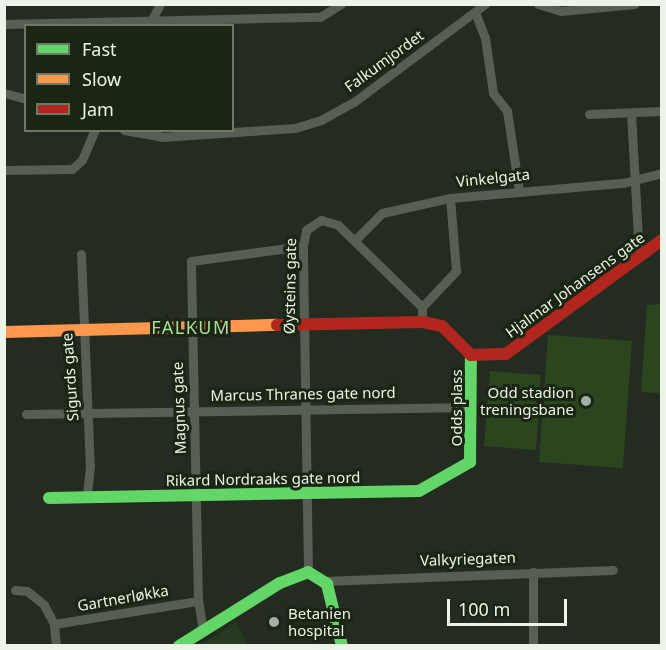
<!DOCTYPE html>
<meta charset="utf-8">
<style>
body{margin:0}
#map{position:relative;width:666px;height:650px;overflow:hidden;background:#242b21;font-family:"Noto Sans",sans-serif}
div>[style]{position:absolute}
.built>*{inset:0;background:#283921}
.green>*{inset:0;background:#2b461e}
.street>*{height:9px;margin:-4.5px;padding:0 4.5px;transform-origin:4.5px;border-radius:4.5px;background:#575e53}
.fast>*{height:12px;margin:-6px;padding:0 6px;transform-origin:6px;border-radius:6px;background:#63d668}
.slow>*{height:12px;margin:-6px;padding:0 6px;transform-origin:6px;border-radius:6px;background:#ff974d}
.jam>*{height:12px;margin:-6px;padding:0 6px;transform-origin:6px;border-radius:6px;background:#b3261e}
.dots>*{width:16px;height:16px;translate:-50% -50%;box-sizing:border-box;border:3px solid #182613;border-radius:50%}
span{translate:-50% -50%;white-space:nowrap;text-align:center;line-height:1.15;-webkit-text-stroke:6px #182613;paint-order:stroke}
.street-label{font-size:15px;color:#ebf4e7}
.poi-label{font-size:15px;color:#ebf4e7}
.right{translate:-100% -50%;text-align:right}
.left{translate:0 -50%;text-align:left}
.quarter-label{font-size:18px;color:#aedc9b;letter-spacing:1.5px}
.frame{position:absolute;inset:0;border:6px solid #ebf4e7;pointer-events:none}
.legend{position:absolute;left:24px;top:24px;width:210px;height:108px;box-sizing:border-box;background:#182613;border:2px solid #6c7868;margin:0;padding:8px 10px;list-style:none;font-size:18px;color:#ebf4e7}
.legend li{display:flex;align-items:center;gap:12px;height:30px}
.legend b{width:30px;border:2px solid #6c7868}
.scale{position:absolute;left:447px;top:599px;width:120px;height:27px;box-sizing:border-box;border:3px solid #ebf4e7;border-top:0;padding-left:8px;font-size:18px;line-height:21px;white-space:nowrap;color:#ebf4e7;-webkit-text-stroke:4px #182613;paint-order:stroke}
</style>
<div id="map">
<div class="built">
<div style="clip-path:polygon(236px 622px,248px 645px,202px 646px,202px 644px)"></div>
</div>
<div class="green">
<div style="clip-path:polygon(661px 304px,661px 403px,659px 393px,641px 392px,647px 305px)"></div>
<div style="clip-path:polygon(548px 335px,632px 341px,623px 468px,539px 462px)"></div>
<div style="clip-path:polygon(490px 371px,541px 375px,536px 450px,484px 446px)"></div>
</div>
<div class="street">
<div style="left:538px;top:4px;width:24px;rotate:17deg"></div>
<div style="left:561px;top:11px;width:74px;rotate:-5.4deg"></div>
<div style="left:475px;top:12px;width:28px;rotate:69deg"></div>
<div style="left:485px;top:38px;width:56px;rotate:81.7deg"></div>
<div style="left:493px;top:93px;width:23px;rotate:52deg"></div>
<div style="left:507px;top:111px;width:80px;rotate:81.4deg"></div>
<div style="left:150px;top:23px;width:21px;rotate:-62deg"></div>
<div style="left:4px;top:24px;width:316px;rotate:-1.3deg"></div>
<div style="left:320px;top:17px;width:25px;rotate:-32deg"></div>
<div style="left:4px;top:93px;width:23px;rotate:15deg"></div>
<div style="left:631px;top:113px;width:143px;rotate:86.8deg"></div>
<div style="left:589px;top:114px;width:73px;rotate:-2.4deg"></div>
<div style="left:124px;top:130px;width:39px;rotate:10deg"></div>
<div style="left:162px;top:137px;width:133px;rotate:-3.9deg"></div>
<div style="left:295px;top:128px;width:27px;rotate:-17deg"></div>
<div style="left:321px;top:120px;width:38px;rotate:-29deg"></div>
<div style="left:354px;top:102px;width:164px;rotate:-36.8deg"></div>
<div style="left:4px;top:170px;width:68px;rotate:-0.8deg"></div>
<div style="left:72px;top:169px;width:13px;rotate:-42deg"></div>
<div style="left:82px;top:160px;width:33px;rotate:-67deg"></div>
<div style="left:355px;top:240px;width:38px;rotate:-45deg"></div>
<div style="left:382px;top:213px;width:70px;rotate:-12.4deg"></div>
<div style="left:81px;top:254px;width:212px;rotate:87.6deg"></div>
<div style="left:90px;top:466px;width:31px;rotate:96deg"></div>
<div style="left:422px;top:307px;width:50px;rotate:-46.6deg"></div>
<div style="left:456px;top:271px;width:73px;rotate:-94.7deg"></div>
<div style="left:450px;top:198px;width:174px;rotate:-5deg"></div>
<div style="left:623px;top:183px;width:40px;rotate:-14.4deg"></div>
<div style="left:26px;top:414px;width:445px;rotate:-0.9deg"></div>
<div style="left:308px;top:572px;width:326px;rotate:-90.9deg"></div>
<div style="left:303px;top:246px;width:16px;rotate:-79deg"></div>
<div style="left:306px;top:230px;width:18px;rotate:-34deg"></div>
<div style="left:321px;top:220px;width:18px;rotate:16deg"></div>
<div style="left:338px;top:225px;width:117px;rotate:44.3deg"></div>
<div style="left:422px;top:307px;width:15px;rotate:90deg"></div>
<div style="left:533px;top:572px;width:74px;rotate:90deg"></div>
<div style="left:324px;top:581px;width:289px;rotate:-2.2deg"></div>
<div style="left:15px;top:590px;width:12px;rotate:5deg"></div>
<div style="left:27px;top:591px;width:22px;rotate:39deg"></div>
<div style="left:44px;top:605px;width:21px;rotate:62deg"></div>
<div style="left:54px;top:624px;width:22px;rotate:85deg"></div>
<div style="left:54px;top:624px;width:146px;rotate:-9.1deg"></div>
<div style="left:203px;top:631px;width:30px;rotate:-99deg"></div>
<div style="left:198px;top:601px;width:340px;rotate:-91.2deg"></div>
<div style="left:191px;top:261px;width:113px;rotate:-7.6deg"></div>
</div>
<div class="fast">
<div style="left:49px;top:498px;width:370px;rotate:-1.1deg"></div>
<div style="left:419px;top:491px;width:59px;rotate:-29.6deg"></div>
<div style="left:470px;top:462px;width:107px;rotate:-89.5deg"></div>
<div style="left:179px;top:646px;width:119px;rotate:-32deg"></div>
<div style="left:280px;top:583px;width:30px;rotate:-21deg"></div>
<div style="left:308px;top:572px;width:22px;rotate:32deg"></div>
<div style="left:327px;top:584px;width:64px;rotate:76.4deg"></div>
</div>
<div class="slow">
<div style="left:4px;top:332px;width:273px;rotate:-1.5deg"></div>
</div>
<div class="jam">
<div style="left:277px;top:325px;width:145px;rotate:-1.2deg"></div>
<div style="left:422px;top:322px;width:20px;rotate:11deg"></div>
<div style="left:442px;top:326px;width:41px;rotate:45deg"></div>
<div style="left:471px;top:355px;width:35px;rotate:-2deg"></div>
<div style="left:506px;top:354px;width:193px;rotate:-36.2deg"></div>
</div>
<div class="dots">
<div style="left:586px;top:401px;background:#a5aea2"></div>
<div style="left:274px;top:622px;background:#a5aea2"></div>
</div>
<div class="street-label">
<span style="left:384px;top:61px;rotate:-36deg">Falkumjordet</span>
<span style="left:493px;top:178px;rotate:-6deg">Vinkelgata</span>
<span style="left:575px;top:285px;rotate:-36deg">Hjalmar Johansens gate</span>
<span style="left:290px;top:286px;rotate:-89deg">Øysteins gate</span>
<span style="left:70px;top:377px;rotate:-94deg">Sigurds gate</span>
<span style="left:303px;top:394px;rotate:-1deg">Marcus Thranes gate nord</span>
<span style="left:179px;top:408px;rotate:-92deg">Magnus gate</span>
<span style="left:457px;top:408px;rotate:-90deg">Odds plass</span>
<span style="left:263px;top:479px;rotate:-1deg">Rikard Nordraaks gate nord</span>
<span style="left:468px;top:559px;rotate:-2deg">Valkyriegaten</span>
<span style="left:123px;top:598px;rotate:-10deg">Gartnerløkka</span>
</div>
<div class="poi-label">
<span class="right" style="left:574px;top:401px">Odd stadion<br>treningsbane</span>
<span class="left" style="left:288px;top:622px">Betanien<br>hospital</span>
</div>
<div class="quarter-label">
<span style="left:191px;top:327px">FALKUM</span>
</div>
<div class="frame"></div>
<ul class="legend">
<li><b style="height:8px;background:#63d668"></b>Fast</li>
<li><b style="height:8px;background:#ff974d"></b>Slow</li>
<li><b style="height:8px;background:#b3261e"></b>Jam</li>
</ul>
<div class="scale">100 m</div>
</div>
